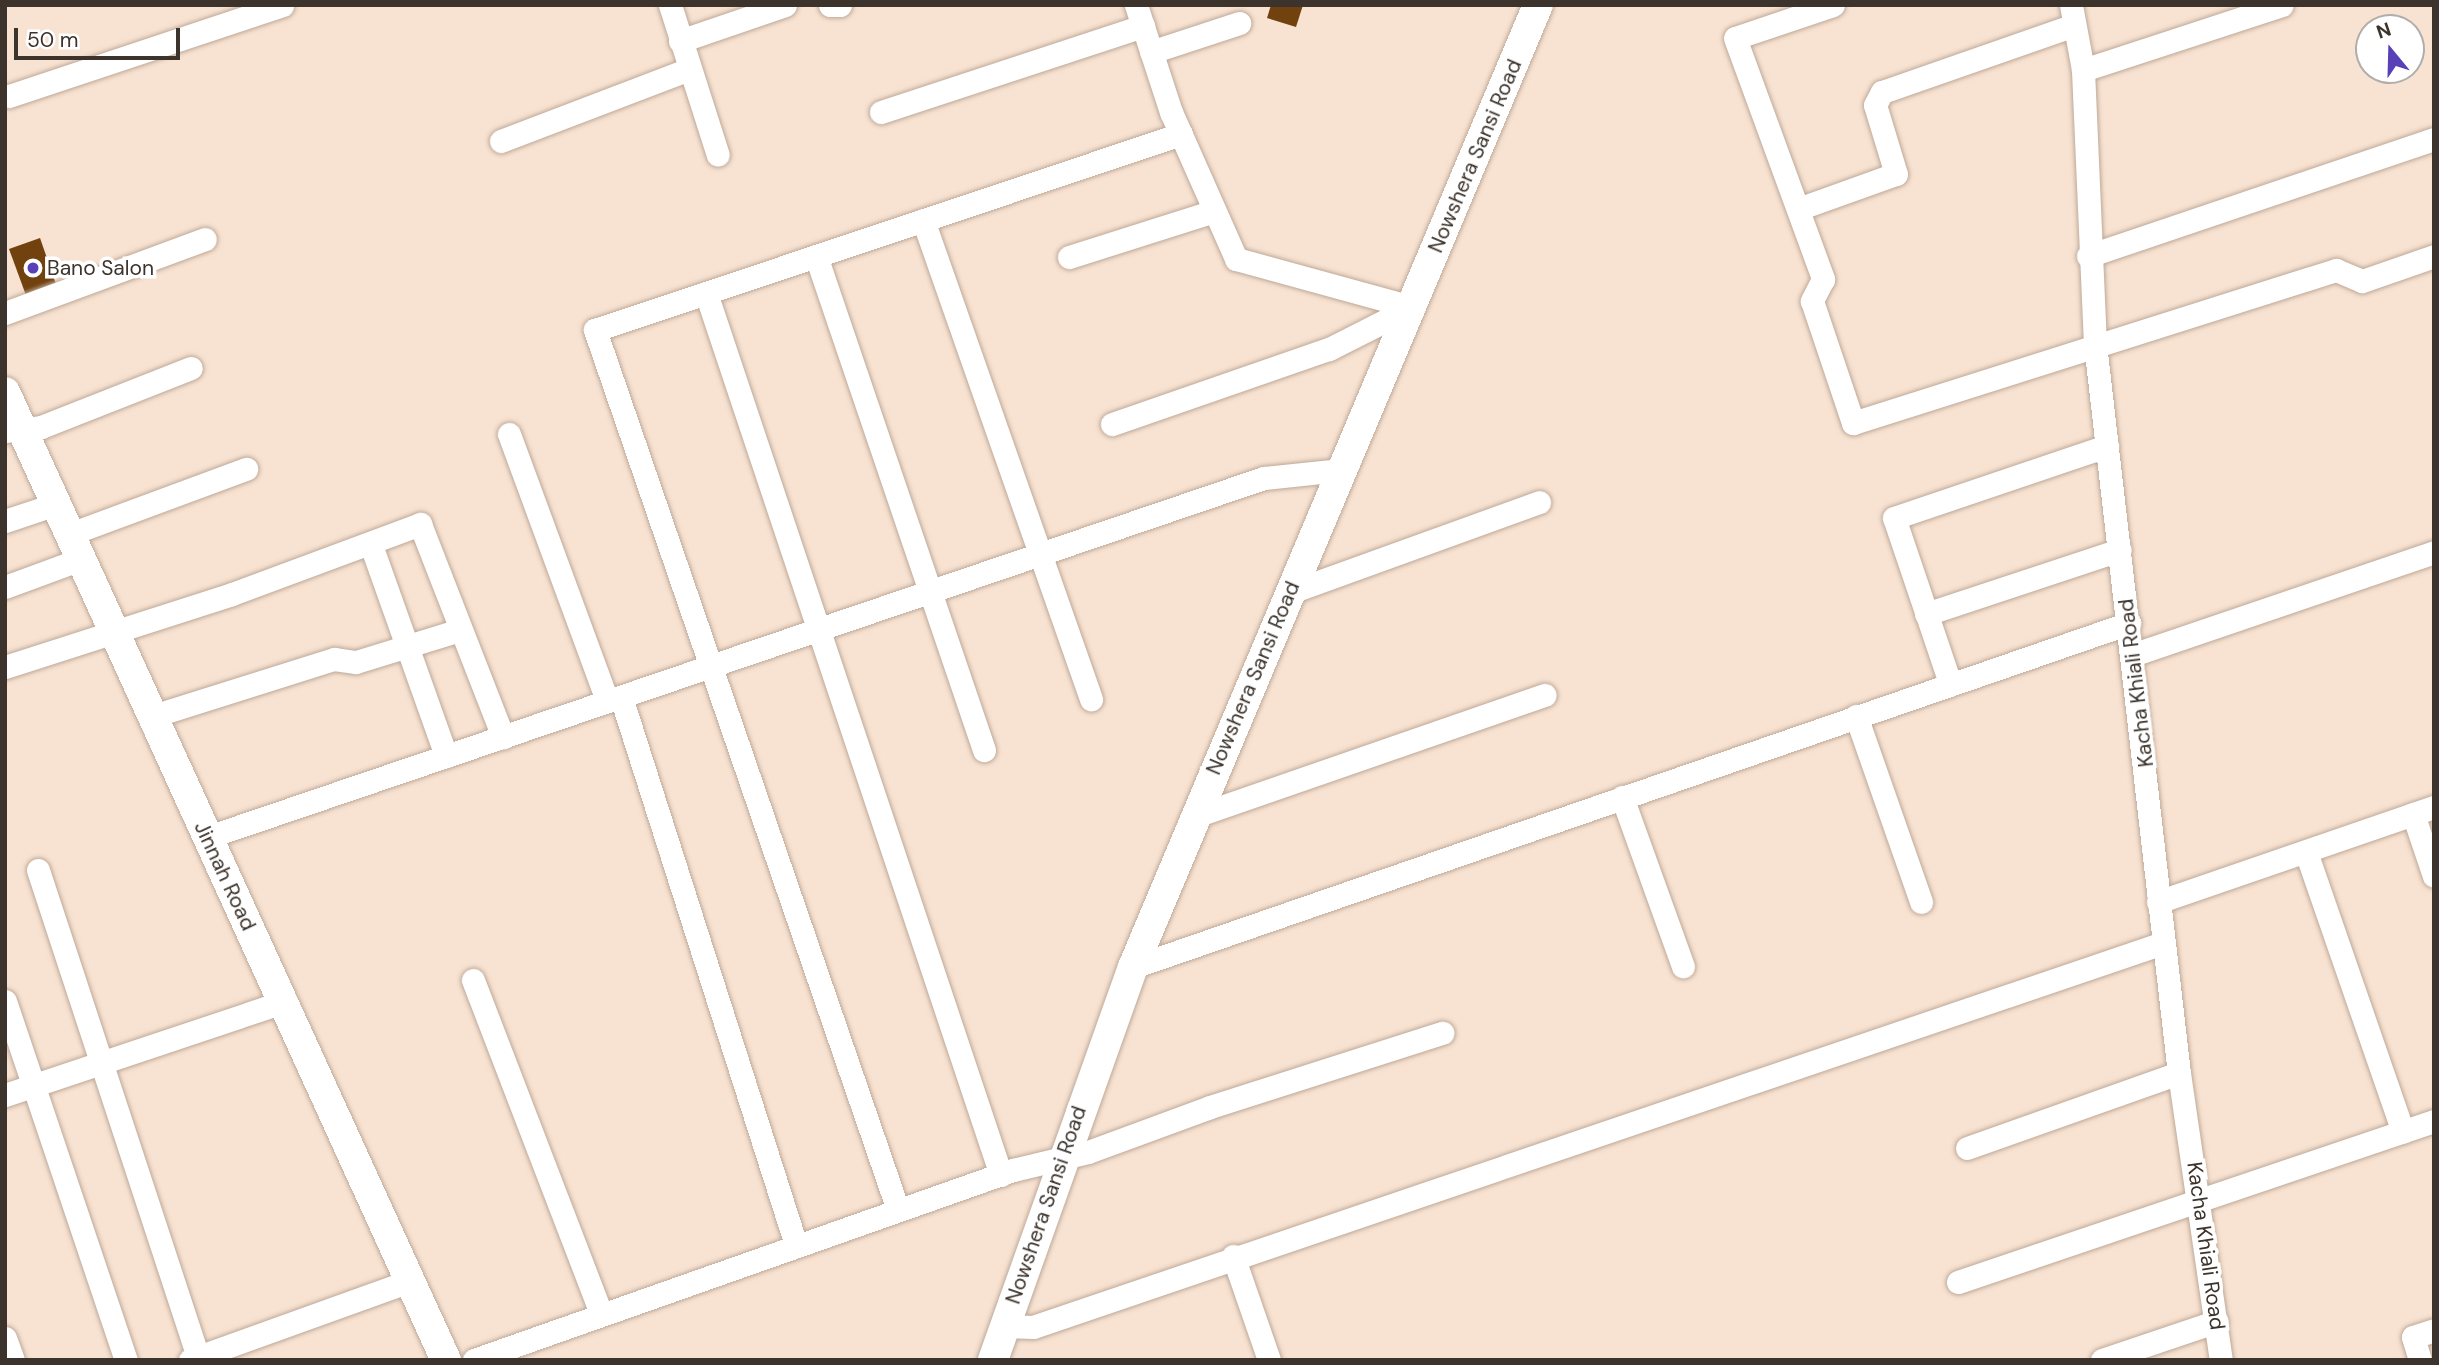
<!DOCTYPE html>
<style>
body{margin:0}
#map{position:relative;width:2439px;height:1365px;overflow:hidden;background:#f8e2d1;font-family:"DM Sans",sans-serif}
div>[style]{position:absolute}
.building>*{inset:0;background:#71410e}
.roads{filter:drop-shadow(0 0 2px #bea999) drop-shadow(0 0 2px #bea999)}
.minor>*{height:23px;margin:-11.5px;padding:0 11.5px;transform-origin:11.5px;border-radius:11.5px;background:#fff}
.major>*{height:30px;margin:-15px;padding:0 15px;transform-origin:15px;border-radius:15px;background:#fff}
.dots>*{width:19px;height:19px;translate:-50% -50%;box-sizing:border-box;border:4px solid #fff;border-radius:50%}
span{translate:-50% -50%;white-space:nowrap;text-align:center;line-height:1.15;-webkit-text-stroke:7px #fff;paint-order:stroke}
.street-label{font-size:21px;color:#3b332c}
.poi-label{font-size:21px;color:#3b332c}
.left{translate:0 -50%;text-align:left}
.frame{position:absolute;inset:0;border:7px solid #3b332c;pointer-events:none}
.north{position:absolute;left:2355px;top:14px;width:70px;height:70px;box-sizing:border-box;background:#fff;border:2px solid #b1adab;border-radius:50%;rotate:341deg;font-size:19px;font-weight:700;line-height:28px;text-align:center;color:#3b332c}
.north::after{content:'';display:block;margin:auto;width:24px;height:32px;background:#5740b8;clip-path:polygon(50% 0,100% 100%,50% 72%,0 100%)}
.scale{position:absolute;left:14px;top:28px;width:166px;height:32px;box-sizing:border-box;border:4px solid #3b332c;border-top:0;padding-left:9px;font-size:21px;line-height:24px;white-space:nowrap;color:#3b332c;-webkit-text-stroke:5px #fff;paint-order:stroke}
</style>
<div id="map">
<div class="building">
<div style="clip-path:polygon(1271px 5px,1303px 5px,1296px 27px,1267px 18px)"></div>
<div style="clip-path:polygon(40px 238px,57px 287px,27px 298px,9px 249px)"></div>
</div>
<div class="roads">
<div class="minor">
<div style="left:670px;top:5px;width:157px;rotate:72.3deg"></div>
<div style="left:830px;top:5px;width:10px"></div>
<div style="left:1136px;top:5px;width:113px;rotate:71.9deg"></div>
<div style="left:1171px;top:112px;width:161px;rotate:66.1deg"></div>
<div style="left:1236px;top:259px;width:182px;rotate:15.3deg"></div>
<div style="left:1833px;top:5px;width:103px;rotate:161.4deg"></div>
<div style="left:1735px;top:38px;width:257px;rotate:69.9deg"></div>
<div style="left:1823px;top:279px;width:25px;rotate:117deg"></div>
<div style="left:1812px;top:301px;width:129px;rotate:71.4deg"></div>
<div style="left:1853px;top:423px;width:507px;rotate:-17.58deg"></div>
<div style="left:2336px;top:270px;width:28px;rotate:23deg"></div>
<div style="left:2362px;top:281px;width:76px;rotate:-19.1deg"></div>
<div style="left:2071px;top:5px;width:66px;rotate:79.5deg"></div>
<div style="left:2083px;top:70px;width:274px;rotate:87.5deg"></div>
<div style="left:2095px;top:344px;width:734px;rotate:83.43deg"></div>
<div style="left:2179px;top:1073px;width:290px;rotate:81.7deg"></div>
<div style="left:680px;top:41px;width:111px;rotate:-18.9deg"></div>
<div style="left:1151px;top:52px;width:93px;rotate:-18.2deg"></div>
<div style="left:2083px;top:70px;width:209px;rotate:-18.1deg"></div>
<div style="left:9px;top:96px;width:288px;rotate:-18.4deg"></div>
<div style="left:881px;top:112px;width:276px;rotate:-18.2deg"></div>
<div style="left:501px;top:141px;width:202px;rotate:-20.9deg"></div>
<div style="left:1798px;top:209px;width:104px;rotate:-19.7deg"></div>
<div style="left:1896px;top:174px;width:72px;rotate:-106.9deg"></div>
<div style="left:1875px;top:105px;width:15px;rotate:-62deg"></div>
<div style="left:1882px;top:92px;width:203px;rotate:-19.2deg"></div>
<div style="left:923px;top:220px;width:508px;rotate:70.67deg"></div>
<div style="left:816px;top:256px;width:522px;rotate:71.22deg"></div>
<div style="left:2088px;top:256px;width:365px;rotate:-18.7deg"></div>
<div style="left:1069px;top:257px;width:149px;rotate:-17.6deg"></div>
<div style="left:706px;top:293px;width:930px;rotate:71.51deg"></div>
<div style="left:5px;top:313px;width:213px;rotate:-20.3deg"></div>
<div style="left:1112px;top:424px;width:230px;rotate:-19.1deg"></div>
<div style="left:1329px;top:349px;width:93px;rotate:-26.8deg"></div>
<div style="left:5px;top:431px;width:36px;rotate:-6deg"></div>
<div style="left:41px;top:427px;width:161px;rotate:-21.5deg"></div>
<div style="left:509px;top:434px;width:284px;rotate:69.8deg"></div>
<div style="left:5px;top:521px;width:54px;rotate:-18.4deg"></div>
<div style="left:70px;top:534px;width:188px;rotate:-20.3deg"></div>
<div style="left:371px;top:545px;width:224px;rotate:70.4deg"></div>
<div style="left:5px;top:587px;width:81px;rotate:-20.2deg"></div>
<div style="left:1288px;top:593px;width:267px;rotate:-19.9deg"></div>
<div style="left:1926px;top:614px;width:204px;rotate:-18.3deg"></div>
<div style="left:2135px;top:654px;width:316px;rotate:-18.8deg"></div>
<div style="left:5px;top:667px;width:238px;rotate:-17.8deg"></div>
<div style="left:232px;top:594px;width:201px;rotate:-20.4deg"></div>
<div style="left:420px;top:524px;width:229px;rotate:68.7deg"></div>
<div style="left:1950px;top:683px;width:174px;rotate:-108.7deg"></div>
<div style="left:1894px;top:518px;width:225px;rotate:-18.7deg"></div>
<div style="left:621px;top:697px;width:575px;rotate:72.29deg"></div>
<div style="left:153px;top:716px;width:190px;rotate:-17.5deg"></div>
<div style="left:334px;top:659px;width:22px;rotate:8deg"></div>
<div style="left:356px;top:662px;width:109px;rotate:-17.1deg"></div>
<div style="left:1856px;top:716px;width:197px;rotate:70.7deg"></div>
<div style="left:1622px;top:797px;width:180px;rotate:70.2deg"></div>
<div style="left:2413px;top:814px;width:65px;rotate:71.3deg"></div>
<div style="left:1195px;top:816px;width:370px;rotate:-19.1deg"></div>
<div style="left:208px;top:837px;width:1115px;rotate:-18.78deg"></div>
<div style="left:1264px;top:478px;width:76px;rotate:-6deg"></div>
<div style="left:2306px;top:852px;width:296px;rotate:70.9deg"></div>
<div style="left:38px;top:870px;width:513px;rotate:71.81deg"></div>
<div style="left:2158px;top:902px;width:292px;rotate:-19deg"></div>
<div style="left:1133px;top:967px;width:1054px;rotate:-19.05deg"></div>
<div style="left:473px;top:980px;width:358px;rotate:69deg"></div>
<div style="left:5px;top:1001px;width:379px;rotate:71.4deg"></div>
<div style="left:5px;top:1095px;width:293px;rotate:-18.5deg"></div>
<div style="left:1967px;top:1148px;width:225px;rotate:-19.5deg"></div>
<div style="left:898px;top:1210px;width:931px;rotate:-109deg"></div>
<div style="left:595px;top:330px;width:618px;rotate:-18.49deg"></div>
<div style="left:1233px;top:1256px;width:110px;rotate:70.9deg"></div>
<div style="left:1958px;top:1282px;width:502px;rotate:-18.69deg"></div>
<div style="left:1004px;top:1326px;width:29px;rotate:2deg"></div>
<div style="left:1033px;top:1327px;width:1193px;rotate:-18.77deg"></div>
<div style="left:5px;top:1338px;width:23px;rotate:70deg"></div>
<div style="left:190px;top:1360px;width:234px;rotate:-19.8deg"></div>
<div style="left:474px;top:1360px;width:572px;rotate:-19.42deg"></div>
<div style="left:1013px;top:1170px;width:77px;rotate:-13.5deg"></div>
<div style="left:1088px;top:1152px;width:130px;rotate:-20.2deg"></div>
<div style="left:1210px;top:1107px;width:244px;rotate:-17.7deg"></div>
<div style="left:2102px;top:1360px;width:121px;rotate:-18.7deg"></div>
<div style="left:2420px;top:1360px;width:24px;rotate:-107deg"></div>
<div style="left:2413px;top:1337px;width:22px;rotate:-18deg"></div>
</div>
<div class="major">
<div style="left:5px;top:392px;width:1064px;rotate:65.51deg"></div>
<div style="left:993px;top:1360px;width:417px;rotate:-70.4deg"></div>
<div style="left:1133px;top:967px;width:1044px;rotate:-67.17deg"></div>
</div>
</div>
<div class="dots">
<div style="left:33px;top:268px;background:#5740b8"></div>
</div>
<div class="street-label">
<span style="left:1475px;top:156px;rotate:-67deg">Nowshera Sansi Road</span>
<span style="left:1253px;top:678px;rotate:-67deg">Nowshera Sansi Road</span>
<span style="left:2136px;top:683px;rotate:-97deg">Kacha Khiali Road</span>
<span style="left:225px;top:876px;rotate:65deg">Jinnah Road</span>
<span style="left:1046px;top:1205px;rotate:-71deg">Nowshera Sansi Road</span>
<span style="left:2206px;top:1246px;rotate:82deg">Kacha Khiali Road</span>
</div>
<div class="poi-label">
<span class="left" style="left:47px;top:268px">Bano Salon</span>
</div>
<div class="frame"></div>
<div class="north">N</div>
<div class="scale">50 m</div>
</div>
